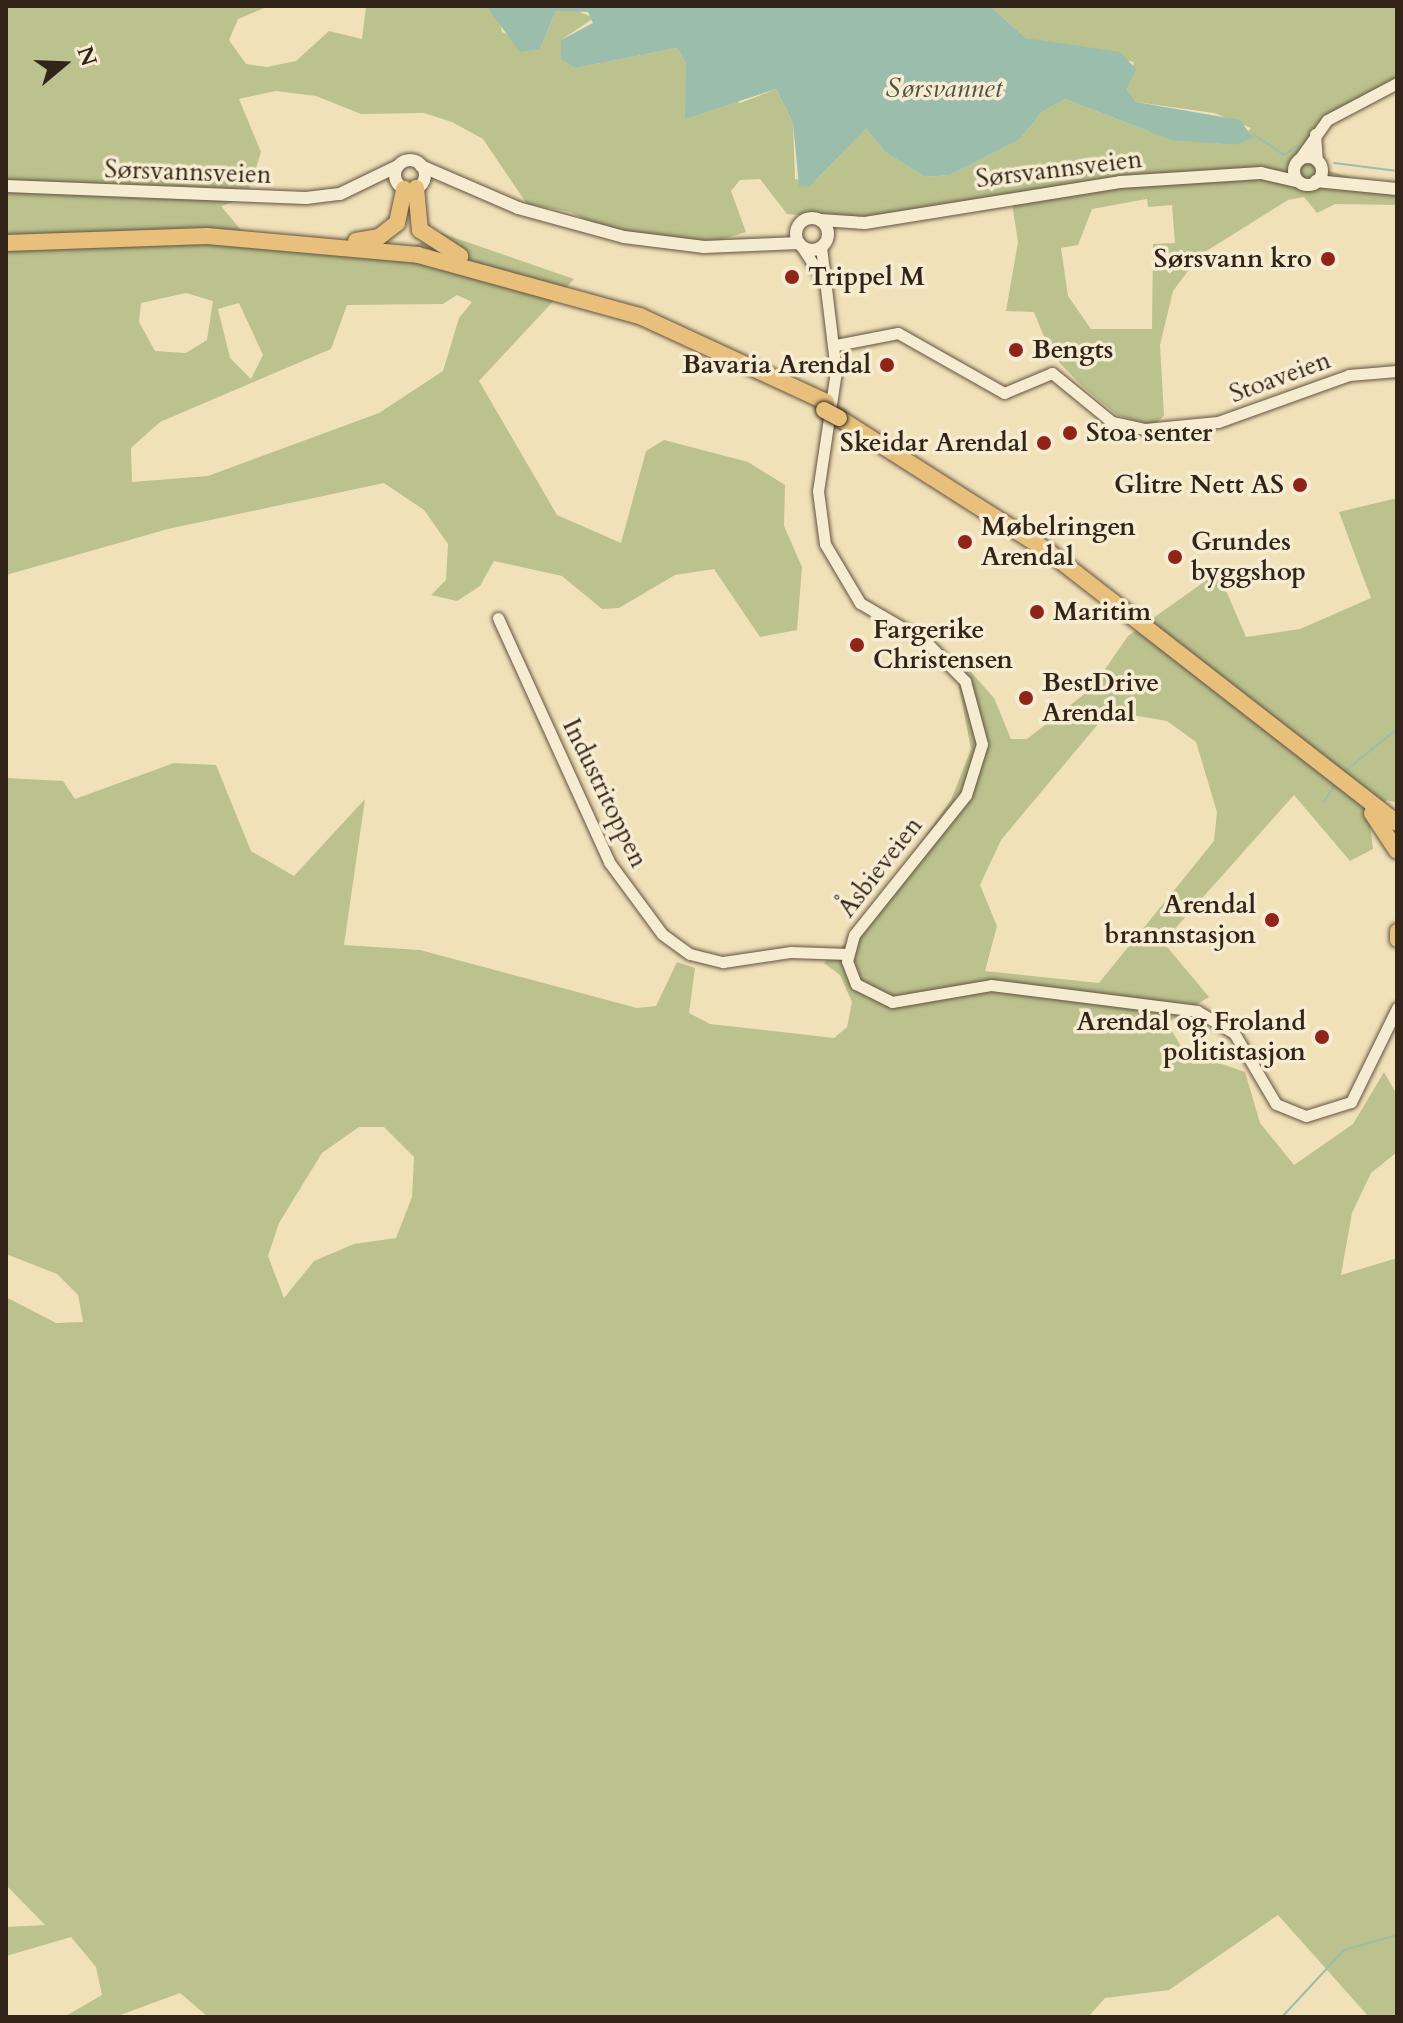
<!DOCTYPE html>
<meta charset="utf-8">
<style>
body{margin:0}
#map{position:relative;width:1403px;height:2023px;overflow:hidden;background:#f1e1b9;font-family:Cardo,serif}
div>[style]{position:absolute}
.green>*{inset:0;background:#bcc28e}
.water>*{inset:0;background:#9bbeac}
.stream>*{height:2px;margin:-1px;padding:0 1px;transform-origin:1px;border-radius:1px;background:#9bbeac}
.roads{filter:drop-shadow(0 0 2px #625341) drop-shadow(0 0 2px #625341)}
.tertiary>*{height:11px;margin:-5.5px;padding:0 5.5px;transform-origin:5.5px;border-radius:5.5px;background:#f6ecd2}
.secondary>*{height:12px;margin:-6px;padding:0 6px;transform-origin:6px;border-radius:6px;background:#f6ecd2}
.secondary>.ring{margin:-6px;padding:0;box-sizing:content-box;background:none;border:12px solid #f6ecd2;border-radius:50%}
.primary>*{height:14px;margin:-7px;padding:0 7px;transform-origin:7px;border-radius:7px;background:#e8c07c}
.trunk>*{height:16px;margin:-8px;padding:0 8px;transform-origin:8px;border-radius:8px;background:#e8c07c}
.bridges{filter:drop-shadow(0 0 2px #332419) drop-shadow(0 0 2px #332419)}
.trunk-bridge>*{height:16px;margin:-8px;padding:0 8px;transform-origin:8px;border-radius:8px;background:#e8c07c}
.dots>*{width:22px;height:22px;translate:-50% -50%;box-sizing:border-box;border:4px solid #f6ecd2;border-radius:50%}
span{translate:-50% -50%;white-space:nowrap;text-align:center;line-height:1.15;-webkit-text-stroke:7px #f6ecd2;paint-order:stroke}
.street-label{font-size:26px;color:#332419}
.poi-label{font-size:26px;color:#332419;font-weight:700}
.right{translate:-100% -50%;text-align:right}
.left{translate:0 -50%;text-align:left}
.water-label{font-size:28px;color:#525245;font-style:italic}
.frame{position:absolute;inset:0;border:8px solid #332419;pointer-events:none}
.north{position:absolute;left:24px;top:24px;width:80px;height:80px;-webkit-text-stroke:6px #f6ecd2;paint-order:stroke;rotate:71deg;font-size:22px;font-weight:700;line-height:32px;text-align:center;color:#332419}
.north::after{content:'';display:block;margin:auto;width:28px;height:36px;background:#332419;clip-path:polygon(50% 0,100% 100%,50% 72%,0 100%)}
</style>
<div id="map">
<div class="green">
<div style="clip-path:polygon(evenodd,6px 6px,269px 6px,238px 19px,229px 40px,246px 64px,267px 67px,296px 61px,329px 31px,362px 39px,366px 6px,486px 6px,498px 14px,502px 32px,540px 49px,556px 11px,573px 9px,594px 18px,561px 40px,576px 68px,677px 48px,686px 64px,740px 103px,776px 89px,793px 123px,795px 179px,815px 181px,866px 129px,885px 152px,925px 177px,950px 175px,1019px 140px,1042px 112px,1065px 99px,1148px 131px,1214px 143px,1235px 145px,1251px 128px,1214px 113px,1136px 102px,1127px 89px,1134px 62px,1026px 38px,990px 6px,1397px 6px,1397px 81px,1333px 114px,1314px 142px,1314px 166px,1397px 192px,1397px 205px,1335px 204px,1317px 213px,1304px 197px,1288px 200px,1200px 255px,1173px 291px,1160px 345px,1164px 416px,1152px 426px,1117px 415px,1082px 386px,1051px 354px,1034px 312px,1006px 311px,1018px 242px,1011px 197px,855px 220px,787px 214px,760px 179px,740px 180px,731px 191px,746px 232px,708px 244px,617px 237px,571px 212px,527px 204px,483px 139px,452px 122px,424px 113px,361px 114px,316px 96px,276px 91px,239px 99px,261px 152px,247px 197px,221px 206px,241px 230px,274px 240px,404px 251px,441px 233px,574px 279px,479px 381px,557px 515px,621px 543px,646px 451px,664px 440px,748px 462px,785px 485px,784px 526px,802px 567px,797px 630px,760px 637px,714px 569px,675px 575px,619px 608px,602px 609px,562px 576px,494px 561px,480px 586px,457px 601px,431px 595px,446px 580px,448px 544px,424px 510px,384px 483px,168px 529px,6px 575px,6px 6px,1147px 199px,1148px 207px,1172px 205px,1175px 243px,1153px 244px,1152px 329px,1091px 329px,1068px 296px,1061px 248px,1078px 245px,1092px 209px,1147px 199px,6px 6px,186px 293px,213px 301px,207px 340px,186px 353px,155px 351px,139px 322px,141px 303px,186px 293px,6px 6px,457px 295px,472px 302px,459px 318px,443px 371px,379px 413px,208px 476px,132px 482px,131px 448px,160px 422px,331px 349px,347px 305px,443px 304px,457px 295px,6px 6px,239px 303px,263px 355px,251px 379px,230px 358px,218px 309px,239px 303px)"></div>
<div style="clip-path:polygon(evenodd,1397px 498px,1397px 803px,1387px 800px,1369px 816px,1373px 849px,1350px 861px,1294px 795px,1163px 942px,1209px 997px,1167px 1023px,1184px 1051px,1245px 1072px,1260px 1123px,1294px 1165px,1353px 1124px,1384px 1072px,1397px 1095px,1397px 1152px,1371px 1173px,1352px 1213px,1341px 1275px,1397px 1258px,1397px 2017px,1369px 2017px,1278px 1915px,1169px 1990px,1105px 1998px,1088px 2017px,208px 2017px,180px 1993px,115px 2017px,64px 2017px,102px 1995px,96px 1967px,71px 1937px,6px 1956px,6px 1927px,45px 1925px,6px 1885px,6px 1297px,56px 1323px,83px 1322px,78px 1295px,57px 1274px,6px 1254px,6px 778px,63px 781px,75px 799px,174px 763px,216px 765px,251px 851px,294px 876px,365px 799px,344px 945px,420px 950px,637px 1008px,656px 1006px,677px 962px,695px 968px,689px 1013px,710px 1024px,834px 1038px,847px 1027px,852px 1002px,840px 975px,824px 963px,854px 936px,951px 800px,971px 749px,956px 671px,963px 663px,994px 698px,1011px 739px,1027px 739px,1092px 688px,1128px 636px,1218px 572px,1246px 637px,1300px 629px,1371px 598px,1339px 512px,1397px 498px,1109px 711px,1167px 721px,1196px 742px,1217px 812px,1214px 841px,1099px 983px,985px 971px,997px 926px,980px 885px,1001px 840px,1109px 711px,1397px 498px,359px 1127px,384px 1127px,414px 1157px,412px 1197px,396px 1238px,354px 1244px,314px 1261px,284px 1298px,268px 1256px,279px 1223px,322px 1153px,359px 1127px)"></div>
</div>
<div class="water">
<div style="clip-path:polygon(486px 6px,990px 6px,1026px 38px,1120px 52px,1136px 69px,1127px 89px,1136px 102px,1240px 120px,1253px 138px,1235px 145px,1171px 140px,1065px 99px,1042px 112px,1019px 140px,950px 175px,925px 177px,885px 152px,866px 129px,809px 187px,799px 186px,793px 123px,776px 89px,685px 119px,686px 64px,677px 48px,576px 68px,561px 59px,561px 40px,593px 23px,588px 12px,556px 11px,540px 49px,520px 52px)"></div>
</div>
<div class="stream">
<div style="left:1253px;top:134px;width:37px;rotate:34deg"></div>
<div style="left:1284px;top:155px;width:16px;rotate:-35deg"></div>
<div style="left:1334px;top:163px;width:64px;rotate:7.2deg"></div>
<div style="left:1345px;top:771px;width:67px;rotate:-38.9deg"></div>
<div style="left:1324px;top:802px;width:22px;rotate:-58deg"></div>
<div style="left:1282px;top:2017px;width:91px;rotate:-47.2deg"></div>
<div style="left:1344px;top:1950px;width:55px;rotate:-15.8deg"></div>
</div>
<div class="roads">
<div class="tertiary">
<div style="left:1315px;top:134px;width:27px;rotate:86deg"></div>
<div style="left:1298px;top:161px;width:50px;rotate:-54.7deg"></div>
<div style="left:1327px;top:120px;width:79px;rotate:-27.9deg"></div>
<div style="left:802px;top:247px;width:38px;rotate:57deg"></div>
<div style="left:821px;top:247px;width:125px;rotate:83.1deg"></div>
<div style="left:836px;top:371px;width:121px;rotate:98.5deg"></div>
<div style="left:818px;top:491px;width:53px;rotate:82.5deg"></div>
<div style="left:825px;top:544px;width:69px;rotate:59.3deg"></div>
<div style="left:860px;top:603px;width:75px;rotate:30.3deg"></div>
<div style="left:925px;top:641px;width:57px;rotate:45deg"></div>
<div style="left:965px;top:681px;width:65px;rotate:74.9deg"></div>
<div style="left:982px;top:744px;width:53px;rotate:107.4deg"></div>
<div style="left:966px;top:795px;width:179px;rotate:128.7deg"></div>
<div style="left:854px;top:935px;width:27px;rotate:105deg"></div>
<div style="left:847px;top:961px;width:25px;rotate:69deg"></div>
<div style="left:856px;top:984px;width:40px;rotate:26.6deg"></div>
<div style="left:892px;top:1002px;width:100px;rotate:-9.7deg"></div>
<div style="left:991px;top:985px;width:208px;rotate:7.2deg"></div>
<div style="left:1197px;top:1011px;width:43px;rotate:30.7deg"></div>
<div style="left:1234px;top:1033px;width:82px;rotate:59.4deg"></div>
<div style="left:1276px;top:1104px;width:32px;rotate:22deg"></div>
<div style="left:1306px;top:1116px;width:47px;rotate:-17.3deg"></div>
<div style="left:1351px;top:1102px;width:105px;rotate:-63.9deg"></div>
<div style="left:836px;top:345px;width:63px;rotate:-11deg"></div>
<div style="left:898px;top:333px;width:122px;rotate:29.5deg"></div>
<div style="left:1004px;top:393px;width:52px;rotate:-22.6deg"></div>
<div style="left:1052px;top:373px;width:77px;rotate:39.2deg"></div>
<div style="left:1112px;top:422px;width:34px;rotate:12deg"></div>
<div style="left:1145px;top:429px;width:73px;rotate:-5.5deg"></div>
<div style="left:1218px;top:422px;width:139px;rotate:-19.7deg"></div>
<div style="left:1349px;top:375px;width:48px;rotate:-4.8deg"></div>
<div style="left:498px;top:618px;width:268px;rotate:65.5deg"></div>
<div style="left:609px;top:862px;width:89px;rotate:53.6deg"></div>
<div style="left:662px;top:934px;width:34px;rotate:36deg"></div>
<div style="left:690px;top:954px;width:34px;rotate:14deg"></div>
<div style="left:723px;top:962px;width:69px;rotate:-8.4deg"></div>
<div style="left:791px;top:952px;width:57px;rotate:2deg"></div>
</div>
<div class="secondary">
<div class="ring" style="left:1294px;top:157px;width:16px;height:16px"></div>
<div class="ring" style="left:395px;top:160px;width:18px;height:18px"></div>
<div style="left:421px;top:166px;width:106px;rotate:23.4deg"></div>
<div style="left:518px;top:208px;width:110px;rotate:15.3deg"></div>
<div style="left:624px;top:237px;width:81px;rotate:7.1deg"></div>
<div style="left:704px;top:247px;width:95px;rotate:-2.4deg"></div>
<div style="left:1316px;top:181px;width:81px;rotate:5.6deg"></div>
<div style="left:6px;top:186px;width:300px;rotate:2.3deg"></div>
<div style="left:306px;top:198px;width:34px;rotate:-7deg"></div>
<div style="left:340px;top:194px;width:64px;rotate:-25.8deg"></div>
<div class="ring" style="left:796px;top:218px;width:20px;height:20px"></div>
<div style="left:820px;top:220px;width:45px;rotate:3.8deg"></div>
<div style="left:865px;top:223px;width:258px;rotate:-9.1deg"></div>
<div style="left:1120px;top:182px;width:141px;rotate:-3.7deg"></div>
<div style="left:1261px;top:173px;width:39px;rotate:13deg"></div>
</div>
<div class="primary">
<div style="left:1397px;top:931px;width:9px;rotate:90deg"></div>
</div>
<div class="trunk">
<div style="left:416px;top:188px;width:42px;rotate:84.6deg"></div>
<div style="left:420px;top:230px;width:48px;rotate:33deg"></div>
<div style="left:356px;top:241px;width:23px;rotate:-10deg"></div>
<div style="left:379px;top:237px;width:23px;rotate:-38deg"></div>
<div style="left:397px;top:223px;width:35px;rotate:-78deg"></div>
<div style="left:6px;top:243px;width:201px;rotate:-2deg"></div>
<div style="left:207px;top:236px;width:212px;rotate:5.1deg"></div>
<div style="left:418px;top:255px;width:230px;rotate:15.4deg"></div>
<div style="left:640px;top:316px;width:205px;rotate:24.8deg"></div>
<div style="left:839px;top:418px;width:249px;rotate:32.5deg"></div>
<div style="left:1049px;top:552px;width:441px;rotate:37.9deg"></div>
<div style="left:1372px;top:813px;width:45px;rotate:56.7deg"></div>
</div>
</div>
<div class="bridges">
<div class="trunk-bridge">
<div style="left:824px;top:410px;width:17px;rotate:28deg"></div>
</div>
</div>
<div class="dots">
<div style="left:1328px;top:259px;background:#8f2418"></div>
<div style="left:792px;top:277px;background:#8f2418"></div>
<div style="left:1016px;top:350px;background:#8f2418"></div>
<div style="left:887px;top:365px;background:#8f2418"></div>
<div style="left:1070px;top:433px;background:#8f2418"></div>
<div style="left:1044px;top:443px;background:#8f2418"></div>
<div style="left:1300px;top:485px;background:#8f2418"></div>
<div style="left:965px;top:542px;background:#8f2418"></div>
<div style="left:1175px;top:557px;background:#8f2418"></div>
<div style="left:1037px;top:612px;background:#8f2418"></div>
<div style="left:857px;top:645px;background:#8f2418"></div>
<div style="left:1026px;top:698px;background:#8f2418"></div>
<div style="left:1272px;top:920px;background:#8f2418"></div>
<div style="left:1322px;top:1037px;background:#8f2418"></div>
</div>
<div class="street-label">
<span style="left:1059px;top:169px;rotate:-7deg">Sørsvannsveien</span>
<span style="left:188px;top:172px;rotate:2deg">Sørsvannsveien</span>
<span style="left:1280px;top:377px;rotate:-20deg">Stoaveien</span>
<span style="left:605px;top:793px;rotate:64deg">Industritoppen</span>
<span style="left:880px;top:867px;rotate:-52deg">Åsbieveien</span>
</div>
<div class="poi-label">
<span class="right" style="left:1312px;top:259px">Sørsvann kro</span>
<span class="left" style="left:808px;top:277px">Trippel M</span>
<span class="left" style="left:1032px;top:350px">Bengts</span>
<span class="right" style="left:871px;top:365px">Bavaria Arendal</span>
<span class="left" style="left:1086px;top:433px">Stoa senter</span>
<span class="right" style="left:1028px;top:443px">Skeidar Arendal</span>
<span class="right" style="left:1284px;top:485px">Glitre Nett AS</span>
<span class="left" style="left:981px;top:542px">Møbelringen<br>Arendal</span>
<span class="left" style="left:1191px;top:557px">Grundes<br>byggshop</span>
<span class="left" style="left:1053px;top:612px">Maritim</span>
<span class="left" style="left:873px;top:645px">Fargerike<br>Christensen</span>
<span class="left" style="left:1042px;top:698px">BestDrive<br>Arendal</span>
<span class="right" style="left:1256px;top:920px">Arendal<br>brannstasjon</span>
<span class="right" style="left:1306px;top:1037px">Arendal og Froland<br>politistasjon</span>
</div>
<div class="water-label">
<span style="left:944px;top:88px">Sørsvannet</span>
</div>
<div class="frame"></div>
<div class="north">N</div>
</div>
